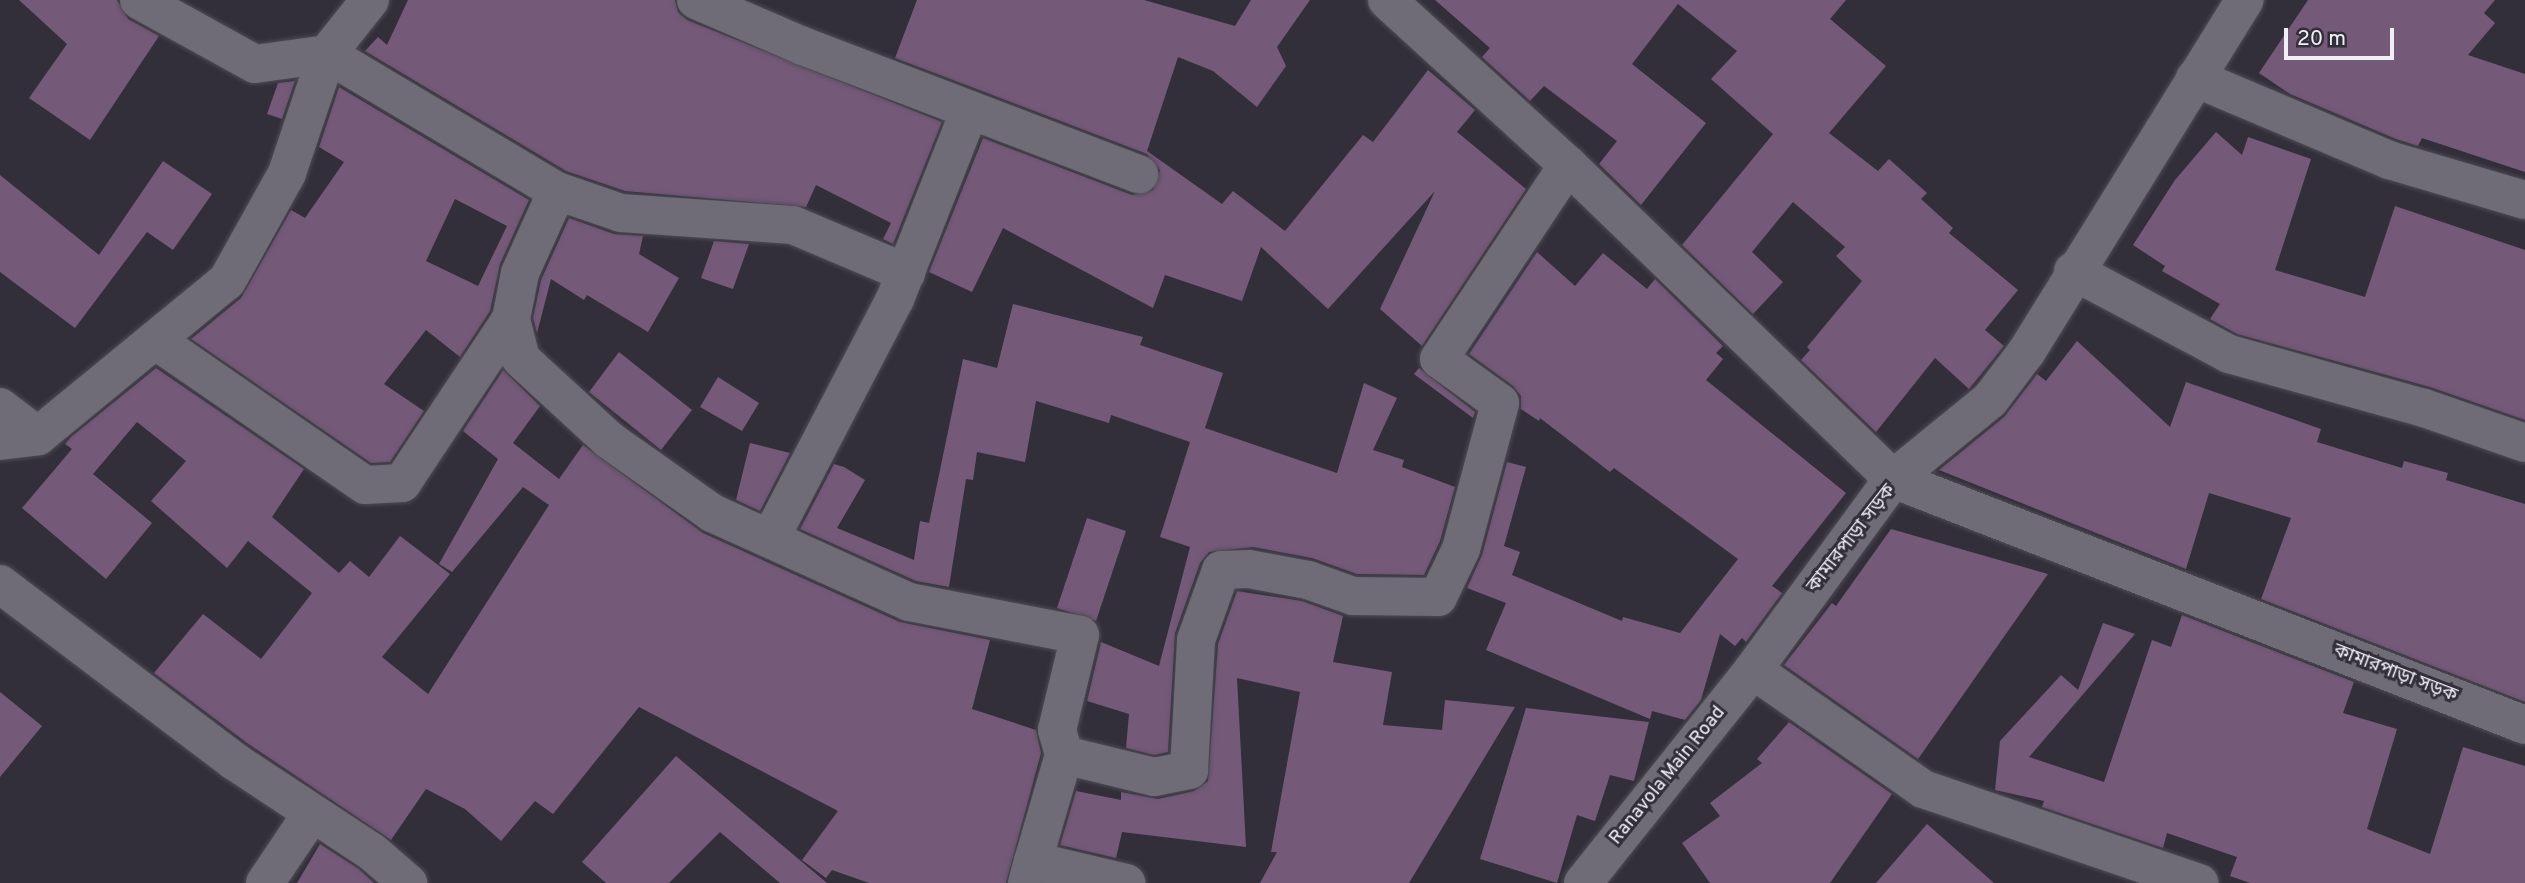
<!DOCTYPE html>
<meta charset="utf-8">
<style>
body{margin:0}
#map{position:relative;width:2525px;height:883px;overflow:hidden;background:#332f3a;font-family:Overpass,"Noto Sans Bengali",sans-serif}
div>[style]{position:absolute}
.building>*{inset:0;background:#755979}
.roads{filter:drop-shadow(0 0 2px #4e4b54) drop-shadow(0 0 2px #4e4b54)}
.minor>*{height:38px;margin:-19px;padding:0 19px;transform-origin:19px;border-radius:19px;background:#6f6b77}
span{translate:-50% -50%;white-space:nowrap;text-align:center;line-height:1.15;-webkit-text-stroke:6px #332f3a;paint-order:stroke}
.street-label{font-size:19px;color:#f1eff6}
.scale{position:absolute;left:2284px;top:28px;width:110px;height:32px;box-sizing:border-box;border:4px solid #f1eff6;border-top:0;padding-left:9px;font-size:21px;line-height:24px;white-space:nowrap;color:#f1eff6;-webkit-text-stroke:5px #332f3a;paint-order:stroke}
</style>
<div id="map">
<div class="building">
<div style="clip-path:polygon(19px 0,117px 0,128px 19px,159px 36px,90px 140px,29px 98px,67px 44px)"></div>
<div style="clip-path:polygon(408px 0,675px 0,678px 12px,687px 20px,942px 122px,893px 244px,883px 239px,891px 223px,816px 185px,806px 207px,625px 191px,566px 171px,365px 51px,378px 37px,387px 45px)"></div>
<div style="clip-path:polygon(917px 0,1144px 0,1235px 26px,1251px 0,1310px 0,1277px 47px,1286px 66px,1257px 107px,1213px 71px,1178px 57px,1147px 151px,1222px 204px,1233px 191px,1285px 231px,1363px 135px,1373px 142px,1428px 70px,1475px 110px,1457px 132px,1526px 189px,1422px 346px,1380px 309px,1435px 191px,1328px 309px,1261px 247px,1242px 301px,1165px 275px,1153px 308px,1003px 228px,972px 292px,929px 272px,983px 138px,1132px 195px,1153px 190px,1160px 170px,1147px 154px,895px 58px)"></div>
<div style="clip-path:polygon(1435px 0,1846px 0,1830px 19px,1886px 66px,1829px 133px,1878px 171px,1889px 159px,1927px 193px,1921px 199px,1953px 228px,1949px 233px,2018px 290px,1985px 330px,2004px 346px,1969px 389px,1935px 358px,1876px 432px,1801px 360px,1810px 350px,1807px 347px,1862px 281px,1836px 256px,1845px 247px,1793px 202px,1752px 252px,1783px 282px,1753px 314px,1682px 245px,1773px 134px,1711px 79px,1737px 51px,1678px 4px,1632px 64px,1706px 123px,1641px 205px,1599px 164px,1617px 141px,1544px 86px,1530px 101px,1482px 57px,1490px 48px)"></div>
<div style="clip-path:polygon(2308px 0,2495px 0,2484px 13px,2495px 23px,2468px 55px,2525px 74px,2525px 172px,2422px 138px,2418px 146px,2396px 139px,2290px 94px,2259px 73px)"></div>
<div style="clip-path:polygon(295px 81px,282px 119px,267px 114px,278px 83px)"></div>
<div style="clip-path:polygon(evenodd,339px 87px,529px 200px,500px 264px,490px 311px,460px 357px,426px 330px,384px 384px,424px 411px,390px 462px,371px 463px,191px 339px,241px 298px,291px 210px,305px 218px,344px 162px,319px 147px,339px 87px,455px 199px,507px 226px,478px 286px,426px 261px,455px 199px)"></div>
<div style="clip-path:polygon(2216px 132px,2242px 155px,2248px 137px,2311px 159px,2275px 270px,2365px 297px,2395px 206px,2525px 250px,2525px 420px,2430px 387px,2237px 334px,2210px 319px,2220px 304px,2162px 271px,2165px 266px,2133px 245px,2175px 180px)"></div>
<div style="clip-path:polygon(163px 161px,212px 194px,173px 250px,147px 232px,75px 328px,0 272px,0 175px,99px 255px)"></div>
<div style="clip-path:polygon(569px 218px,614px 234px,643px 236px,639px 254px,679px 278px,648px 332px,587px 295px,584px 300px,551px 279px,537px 333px,533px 318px,541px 280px)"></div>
<div style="clip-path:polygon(714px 241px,749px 244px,733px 289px,701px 278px)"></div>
<div style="clip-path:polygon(1537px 252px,1575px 286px,1603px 253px,1647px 289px,1655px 279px,1723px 346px,1716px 353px,1723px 359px,1706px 380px,1846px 493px,1772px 586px,1782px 593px,1746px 642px,1742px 638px,1735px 646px,1720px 634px,1701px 700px,1685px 720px,1652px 711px,1650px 719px,1486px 650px,1506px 603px,1467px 588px,1482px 555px,1507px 462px,1526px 467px,1504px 546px,1520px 552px,1512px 575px,1622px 621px,1623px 617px,1680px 633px,1738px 559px,1614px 468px,1610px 472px,1540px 418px,1539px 421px,1521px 409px,1521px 396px,1513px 386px,1469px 354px)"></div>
<div style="clip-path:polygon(1013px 304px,1143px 337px,1140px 345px,1223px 373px,1205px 428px,1337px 473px,1364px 383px,1397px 398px,1373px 450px,1404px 460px,1402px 467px,1455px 487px,1440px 541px,1424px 575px,1357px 574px,1312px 558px,1253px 547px,1209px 552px,1200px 563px,1175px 633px,1168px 752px,1154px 755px,1126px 748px,1129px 714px,1087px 701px,1101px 642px,1159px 666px,1190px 547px,1160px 537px,1190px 442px,1111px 415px,1109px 423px,1036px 401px,1025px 462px,977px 452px,973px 480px,966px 479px,949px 587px,916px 581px,800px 529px,834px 464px,844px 467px,865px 480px,837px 528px,914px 560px,920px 521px,929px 523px,963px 359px,997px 368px)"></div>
<div style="clip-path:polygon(2077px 341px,2170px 427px,2186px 382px,2321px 429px,2317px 442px,2402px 468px,2404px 461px,2448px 473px,2446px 480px,2525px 504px,2525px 702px,2261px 599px,2291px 518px,2209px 493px,2186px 569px,1939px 470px,2004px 417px,2037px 374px,2046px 381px)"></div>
<div style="clip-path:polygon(619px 352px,692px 410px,661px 450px,589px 392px)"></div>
<div style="clip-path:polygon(156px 368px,304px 469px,272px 517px,339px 573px,350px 561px,369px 577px,400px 536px,450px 574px,382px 657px,428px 694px,549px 505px,523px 487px,452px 572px,439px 564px,498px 459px,463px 431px,503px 370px,540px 406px,513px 443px,559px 479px,583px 445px,703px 533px,900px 622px,990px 640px,972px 709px,1036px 730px,1041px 753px,1006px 883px,869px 883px,832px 870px,826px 878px,802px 860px,838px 811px,639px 707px,553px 814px,535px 801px,501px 841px,465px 809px,426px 789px,391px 840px,247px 743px,154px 673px,203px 614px,261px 659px,312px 593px,248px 541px,227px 568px,151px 501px,186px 461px,137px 422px,93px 474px,152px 523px,106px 579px,22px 508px,72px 449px,65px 444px,71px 437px)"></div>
<div style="clip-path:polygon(1419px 368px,1475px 412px,1473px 418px,1414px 374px)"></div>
<div style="clip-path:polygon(718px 377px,759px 403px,742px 431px,700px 407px)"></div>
<div style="clip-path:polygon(750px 443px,790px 453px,760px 511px,736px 500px)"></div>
<div style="clip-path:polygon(1087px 518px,1126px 531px,1096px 621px,1057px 608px)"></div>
<div style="clip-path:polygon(1891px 529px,2048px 574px,1918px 759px,1784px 665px,1832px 603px,1836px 606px)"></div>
<div style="clip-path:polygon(1237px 591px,1302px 601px,1343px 616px,1333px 662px,1392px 672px,1383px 725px,1442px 730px,1445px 700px,1515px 707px,1409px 883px,1260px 883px,1277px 852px,1271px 852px,1300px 692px,1237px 678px,1246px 847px,1122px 832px,1116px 858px,1060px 845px,1076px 791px,1121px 800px,1121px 792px,1158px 799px,1194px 791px,1208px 781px,1218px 644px)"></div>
<div style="clip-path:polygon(2182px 615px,2354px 682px,2343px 713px,2397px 729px,2367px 829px,2430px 854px,2463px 747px,2525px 766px,2525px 883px,2250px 883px,2230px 876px,2237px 857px,2167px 833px,2163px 848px,2042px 807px,2044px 801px,1995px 790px,2000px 741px,2061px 675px,2078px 690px,2103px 623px,2135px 634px,2029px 757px,2104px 782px,2152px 640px,2171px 647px)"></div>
<div style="clip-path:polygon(0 692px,42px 726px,0 777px)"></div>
<div style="clip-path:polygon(1526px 708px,1649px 722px,1634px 781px,1610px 775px,1595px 821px,1577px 815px,1557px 883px,1480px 859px)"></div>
<div style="clip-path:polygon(1789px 722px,1892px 794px,1830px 883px,1710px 883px,1682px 843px,1720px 816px,1710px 803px,1762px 763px,1757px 759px)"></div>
<div style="clip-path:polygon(676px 756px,827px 883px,780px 883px,720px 832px,669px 883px,606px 883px,582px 862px)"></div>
<div style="clip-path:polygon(1927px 824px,1994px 883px,1876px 883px)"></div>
<div style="clip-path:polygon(320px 844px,359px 869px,374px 883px,297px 883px)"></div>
</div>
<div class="roads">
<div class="minor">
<div style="left:139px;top:0;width:132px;rotate:28.9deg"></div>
<div style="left:255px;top:64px;width:73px;rotate:-7.9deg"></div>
<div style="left:327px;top:54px;width:268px;rotate:30.8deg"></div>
<div style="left:557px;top:191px;width:90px;rotate:114.3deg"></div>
<div style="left:520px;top:273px;width:47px;rotate:101.1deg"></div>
<div style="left:511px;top:319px;width:41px;rotate:76deg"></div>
<div style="left:521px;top:359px;width:120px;rotate:42.6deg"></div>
<div style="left:609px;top:440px;width:126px;rotate:35.3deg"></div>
<div style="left:712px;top:513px;width:216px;rotate:24.3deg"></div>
<div style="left:909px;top:602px;width:174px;rotate:10.9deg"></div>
<div style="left:1080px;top:635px;width:98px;rotate:103.6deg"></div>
<div style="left:1057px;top:730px;width:26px;rotate:74deg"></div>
<div style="left:696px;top:0;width:116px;rotate:23.3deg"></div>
<div style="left:803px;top:46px;width:360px;rotate:20.9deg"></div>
<div style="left:1387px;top:0;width:245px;rotate:42.4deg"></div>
<div style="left:1568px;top:165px;width:452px;rotate:44deg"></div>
<div style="left:1893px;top:479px;width:678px;rotate:21.27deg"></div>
<div style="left:2195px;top:78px;width:211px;rotate:22.9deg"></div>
<div style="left:2389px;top:160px;width:142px;rotate:16.4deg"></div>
<div style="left:557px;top:191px;width:68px;rotate:19deg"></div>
<div style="left:621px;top:213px;width:172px;rotate:4deg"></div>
<div style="left:793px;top:225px;width:123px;rotate:23deg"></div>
<div style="left:2073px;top:271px;width:177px;rotate:28deg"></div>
<div style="left:2229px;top:354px;width:202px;rotate:15.5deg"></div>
<div style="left:2424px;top:408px;width:107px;rotate:19.1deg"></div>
<div style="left:155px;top:340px;width:255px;rotate:34.6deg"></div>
<div style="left:365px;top:485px;width:37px;rotate:-3deg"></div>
<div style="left:402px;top:483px;width:197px;rotate:-56.4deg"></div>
<div style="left:0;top:407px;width:48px;rotate:37.3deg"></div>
<div style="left:0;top:441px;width:38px;rotate:-7deg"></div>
<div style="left:38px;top:436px;width:244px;rotate:-39.4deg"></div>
<div style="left:227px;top:281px;width:124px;rotate:-60.9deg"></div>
<div style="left:287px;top:173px;width:126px;rotate:-71.4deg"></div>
<div style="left:327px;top:54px;width:69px;rotate:-51.5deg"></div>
<div style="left:771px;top:537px;width:268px;rotate:-62.5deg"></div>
<div style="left:895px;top:299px;width:203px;rotate:-68.4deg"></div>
<div style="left:0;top:584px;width:293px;rotate:37.1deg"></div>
<div style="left:234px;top:761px;width:165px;rotate:33.4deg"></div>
<div style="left:372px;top:852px;width:48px;rotate:40.7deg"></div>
<div style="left:1753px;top:670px;width:208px;rotate:35deg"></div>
<div style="left:1923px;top:789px;width:292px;rotate:18.8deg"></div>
<div style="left:1033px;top:861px;width:110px;rotate:-73.7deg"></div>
<div style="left:1064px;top:755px;width:93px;rotate:13.7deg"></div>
<div style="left:1154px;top:777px;width:36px;rotate:-11deg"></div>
<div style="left:1189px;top:770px;width:130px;rotate:-86.9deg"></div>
<div style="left:1196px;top:640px;width:74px;rotate:-70.3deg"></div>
<div style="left:1221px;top:570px;width:28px;rotate:-2deg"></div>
<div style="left:1249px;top:569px;width:60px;rotate:10.6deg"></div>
<div style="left:1308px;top:580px;width:48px;rotate:19.6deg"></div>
<div style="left:1353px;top:596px;width:85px;rotate:0.7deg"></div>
<div style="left:1438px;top:597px;width:53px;rotate:-64.4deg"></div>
<div style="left:1461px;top:549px;width:151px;rotate:-75deg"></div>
<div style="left:1500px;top:403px;width:75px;rotate:-144.2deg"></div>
<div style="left:1439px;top:359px;width:233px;rotate:-56.4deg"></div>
<div style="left:265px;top:883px;width:84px;rotate:-56.1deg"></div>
<div style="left:1027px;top:883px;width:23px;rotate:-75deg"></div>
<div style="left:1033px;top:861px;width:96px;rotate:13.3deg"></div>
<div style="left:1583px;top:883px;width:273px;rotate:-51.4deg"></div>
<div style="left:1753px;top:670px;width:237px;rotate:-53.8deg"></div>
<div style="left:1893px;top:479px;width:125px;rotate:-39.2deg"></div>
<div style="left:1990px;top:400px;width:61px;rotate:-52.9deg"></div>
<div style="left:2027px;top:351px;width:413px;rotate:-58.2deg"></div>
</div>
</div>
<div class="street-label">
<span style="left:1852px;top:539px;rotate:-52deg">কামারপাড়া সড়ক</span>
<span style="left:2395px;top:674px;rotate:21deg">কামারপাড়া সড়ক</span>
<span style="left:1668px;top:776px;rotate:-51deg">Ranavola Main Road</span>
</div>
<div class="scale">20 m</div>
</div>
